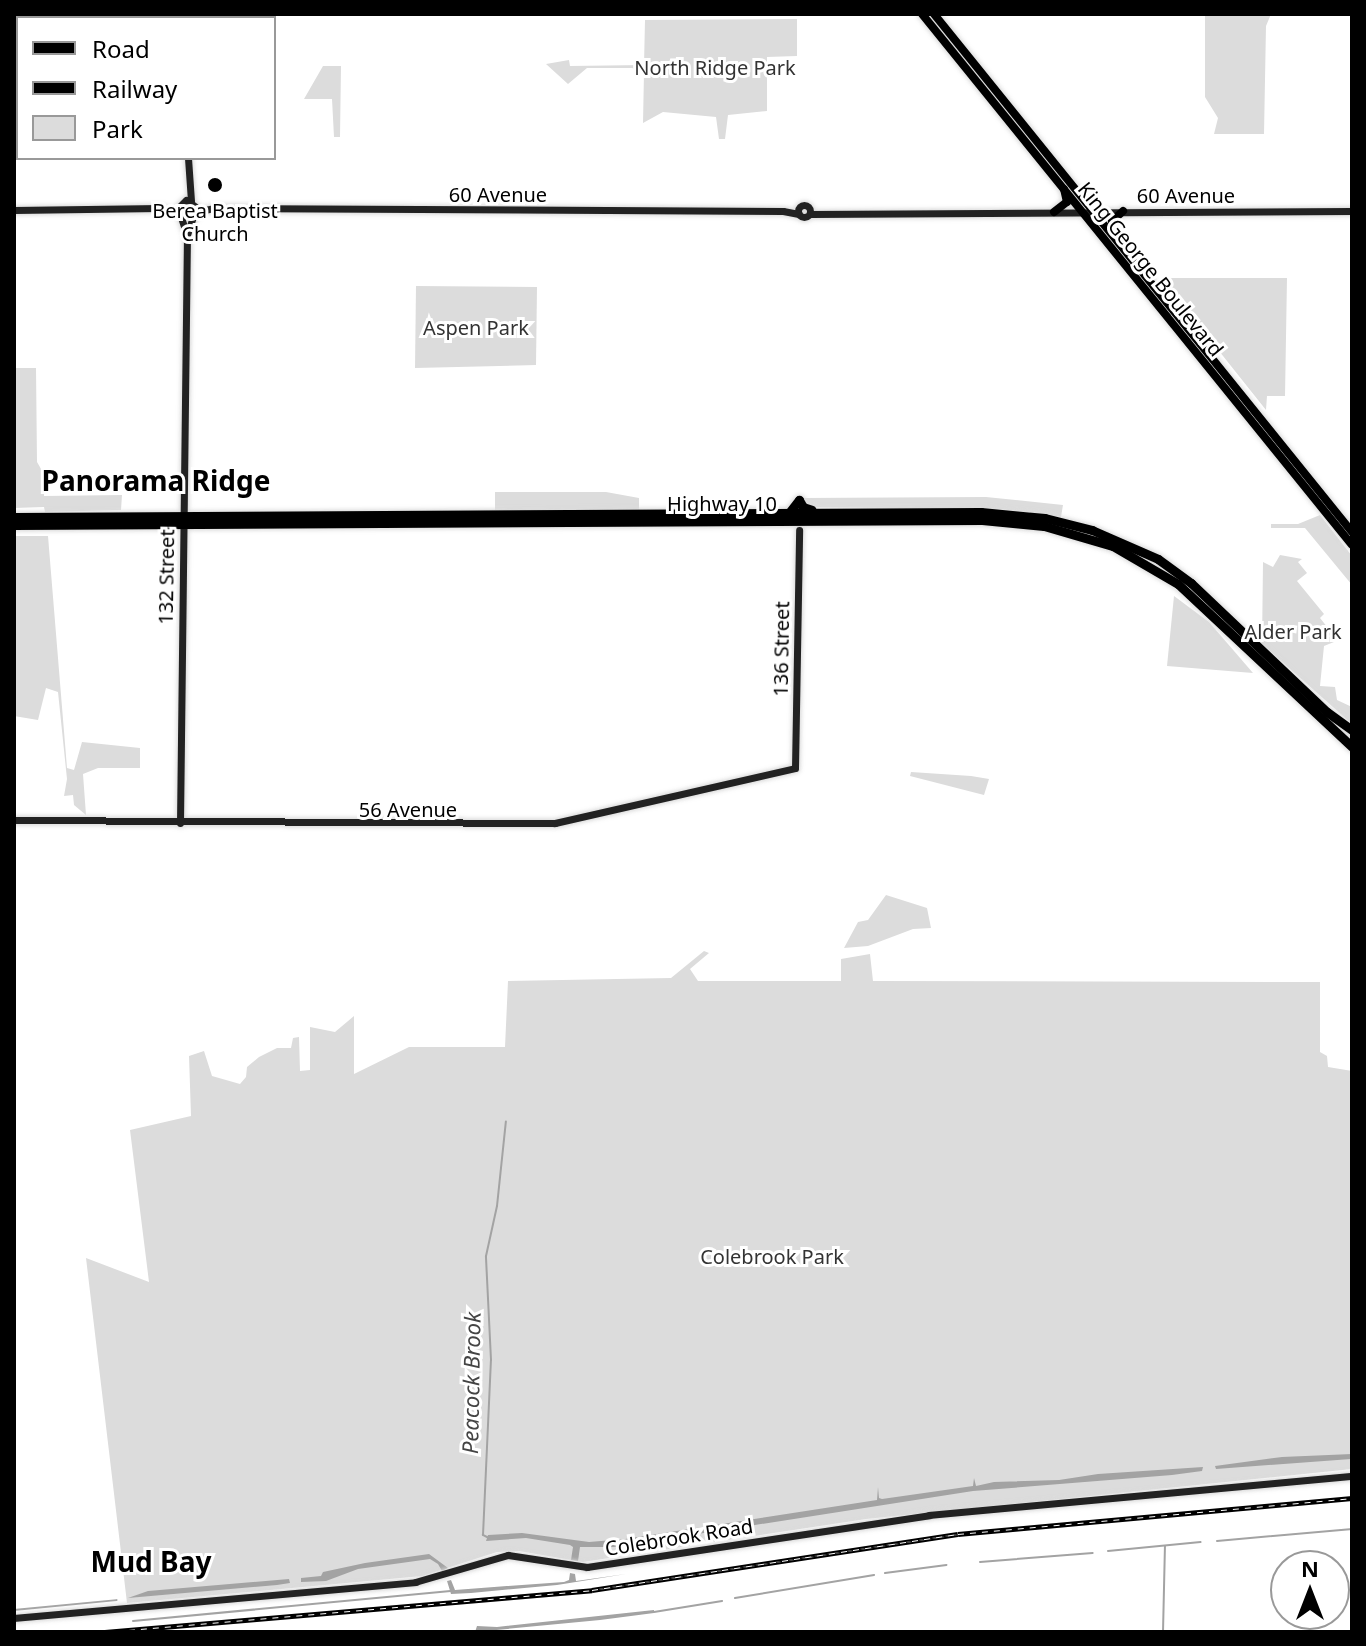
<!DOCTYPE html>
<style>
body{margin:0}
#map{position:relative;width:1366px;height:1646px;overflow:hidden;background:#fff;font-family:"Noto Sans",sans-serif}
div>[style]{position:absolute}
.green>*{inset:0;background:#dcdcdc}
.water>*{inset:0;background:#a3a3a3}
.stream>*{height:2px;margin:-1px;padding:0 1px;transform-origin:1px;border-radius:1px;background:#a3a3a3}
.roads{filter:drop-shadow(0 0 2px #dbdbdb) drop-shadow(0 0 2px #dbdbdb)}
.secondary>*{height:7px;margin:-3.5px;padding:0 3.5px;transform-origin:3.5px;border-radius:3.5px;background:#222}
.secondary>.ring{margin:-3.5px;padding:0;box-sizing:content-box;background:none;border:7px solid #222;border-radius:50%}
.primary>*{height:8px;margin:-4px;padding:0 4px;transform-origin:4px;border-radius:4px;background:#000}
.highway>*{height:9px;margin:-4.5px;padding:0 4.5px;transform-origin:4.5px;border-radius:4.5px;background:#000}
.rail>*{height:5px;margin-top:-2.5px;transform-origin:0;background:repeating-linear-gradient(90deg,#fff 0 6px,#000 0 12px);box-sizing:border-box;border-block:2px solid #000}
.dots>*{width:22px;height:22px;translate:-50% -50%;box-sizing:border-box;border:4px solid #fff;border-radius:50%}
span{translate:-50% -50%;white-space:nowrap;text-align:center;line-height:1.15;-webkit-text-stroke:6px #fff;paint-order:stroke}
.park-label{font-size:20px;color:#333}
.street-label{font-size:20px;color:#000}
.poi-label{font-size:20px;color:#000}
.water-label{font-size:22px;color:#444;font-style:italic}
.district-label{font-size:28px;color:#000;font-weight:700}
.frame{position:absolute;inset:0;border:16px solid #000;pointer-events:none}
.legend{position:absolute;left:16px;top:16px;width:260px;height:144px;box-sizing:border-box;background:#fff;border:2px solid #999;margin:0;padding:10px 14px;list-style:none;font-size:24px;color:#000}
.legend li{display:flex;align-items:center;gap:16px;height:40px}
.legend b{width:40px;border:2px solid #999}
.north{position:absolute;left:1270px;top:1550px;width:80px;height:80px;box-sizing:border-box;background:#fff;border:2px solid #999;border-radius:50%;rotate:0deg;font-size:22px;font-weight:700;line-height:32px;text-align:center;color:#000}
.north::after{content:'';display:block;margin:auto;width:28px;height:36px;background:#000;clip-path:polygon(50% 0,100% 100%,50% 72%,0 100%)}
</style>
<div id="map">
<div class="green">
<div style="clip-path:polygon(1271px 14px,1266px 26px,1264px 134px,1214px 134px,1218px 118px,1205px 97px,1205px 15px)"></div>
<div style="clip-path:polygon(797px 19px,797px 56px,767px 57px,767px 111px,728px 115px,725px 139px,719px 139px,716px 117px,663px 112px,643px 123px,644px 72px,632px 68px,587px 68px,568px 84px,546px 64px,569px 60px,570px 66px,644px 65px,645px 20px)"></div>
<div style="clip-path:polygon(323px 66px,341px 66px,340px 137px,334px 137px,332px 99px,304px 99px)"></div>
<div style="clip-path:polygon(1161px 278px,1287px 278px,1285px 396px,1267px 396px,1266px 410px)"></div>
<div style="clip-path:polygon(416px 286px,537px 287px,536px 365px,415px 368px)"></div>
<div style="clip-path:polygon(14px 368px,36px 368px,37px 462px,44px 474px,44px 496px,122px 495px,121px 510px,45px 512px,44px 507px,14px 508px)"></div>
<div style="clip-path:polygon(495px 492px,606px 492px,639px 498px,639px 511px,495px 510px)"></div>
<div style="clip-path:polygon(986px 497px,1063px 505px,1061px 517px,1001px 509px,812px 507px,805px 505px,801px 498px)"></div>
<div style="clip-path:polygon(1320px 515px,1352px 556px,1352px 585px,1305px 528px,1271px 528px,1271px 524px,1298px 524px)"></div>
<div style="clip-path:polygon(14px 536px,48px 536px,67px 768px,74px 770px,82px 742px,140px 748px,140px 768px,98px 768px,83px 774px,86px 815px,74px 805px,73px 795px,64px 796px,67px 779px,58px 692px,46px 688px,38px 720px,14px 716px)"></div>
<div style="clip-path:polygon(1280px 555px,1302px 559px,1298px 562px,1307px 573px,1297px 581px,1324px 614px,1320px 618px,1332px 633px,1329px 636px,1334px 642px,1324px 646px,1320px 686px,1335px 687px,1337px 700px,1352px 707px,1352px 724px,1262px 644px,1263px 562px,1273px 567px)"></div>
<div style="clip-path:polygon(1174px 596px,1209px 622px,1253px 673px,1167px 666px)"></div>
<div style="clip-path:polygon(911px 772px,971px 776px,989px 779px,984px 795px,910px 776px)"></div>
<div style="clip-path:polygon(886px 895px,927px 908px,931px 928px,913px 929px,868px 946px,844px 948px,858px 922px,868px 920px)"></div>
<div style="clip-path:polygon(704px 951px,709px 953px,690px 969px,698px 981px,841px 981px,841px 959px,870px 954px,873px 981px,1320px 982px,1320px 1052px,1327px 1056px,1328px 1067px,1352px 1071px,1352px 1469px,866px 1519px,583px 1562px,519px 1551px,497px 1552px,422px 1576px,127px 1603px,86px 1258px,149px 1282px,130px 1130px,191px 1116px,189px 1056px,204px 1051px,212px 1076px,240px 1084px,246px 1077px,247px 1067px,259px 1057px,277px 1048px,291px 1048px,293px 1038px,299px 1037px,300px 1071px,310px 1070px,310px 1027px,335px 1032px,354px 1016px,354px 1074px,409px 1047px,505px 1047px,508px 981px,671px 978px)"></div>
</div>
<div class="water">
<div style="clip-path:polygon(1352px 1454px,1351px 1459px,1216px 1469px,1215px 1466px,1282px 1457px)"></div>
<div style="clip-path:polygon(1203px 1467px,1202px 1471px,1172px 1475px,973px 1491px,614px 1547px,580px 1547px,578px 1561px,571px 1560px,573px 1547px,570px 1545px,526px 1538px,486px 1541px,488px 1535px,522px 1533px,589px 1542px,625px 1539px,877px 1500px,878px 1487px,879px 1498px,882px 1499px,973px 1486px,974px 1478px,976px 1486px,994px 1482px,1059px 1480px,1098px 1474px)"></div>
<div style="clip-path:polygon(429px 1554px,448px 1568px,442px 1571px,438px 1564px,430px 1559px,358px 1569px,326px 1581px,301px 1582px,301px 1578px,321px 1576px,323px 1572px,365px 1563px)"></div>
<div style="clip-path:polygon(570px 1573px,575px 1574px,576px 1581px,626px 1574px,557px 1585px,471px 1593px,451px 1594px,447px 1581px,451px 1580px,455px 1590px,494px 1587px,564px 1582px,569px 1580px)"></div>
<div style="clip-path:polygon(289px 1579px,290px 1583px,277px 1585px,128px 1598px,148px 1591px)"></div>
<div style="clip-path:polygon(654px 1610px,654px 1613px,600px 1620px,475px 1632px,477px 1626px,497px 1627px)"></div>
</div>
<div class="stream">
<div style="left:489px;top:1538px;width:7px;rotate:-153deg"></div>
<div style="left:483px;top:1535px;width:175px;rotate:-87.4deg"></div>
<div style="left:491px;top:1360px;width:104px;rotate:-92.8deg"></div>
<div style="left:486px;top:1256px;width:51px;rotate:-77.6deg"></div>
<div style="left:497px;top:1206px;width:85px;rotate:-84deg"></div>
<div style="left:1217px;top:1541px;width:136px;rotate:-5.1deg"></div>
<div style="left:1108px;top:1551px;width:93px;rotate:-5.5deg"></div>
<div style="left:980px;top:1562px;width:113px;rotate:-4.6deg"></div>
<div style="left:885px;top:1573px;width:62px;rotate:-7.5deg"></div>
<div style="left:735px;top:1598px;width:141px;rotate:-9.4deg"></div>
<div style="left:14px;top:1610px;width:103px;rotate:-5.5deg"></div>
<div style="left:654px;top:1612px;width:69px;rotate:-9.2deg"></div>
<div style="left:133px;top:1621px;width:319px;rotate:-5.4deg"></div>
<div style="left:1163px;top:1632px;width:86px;rotate:-88.7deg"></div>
</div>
<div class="roads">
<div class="secondary">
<div style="left:191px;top:18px;width:4px;rotate:-90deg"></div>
<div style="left:188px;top:158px;width:43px;rotate:86deg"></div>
<div class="ring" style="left:798px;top:205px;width:5px;height:5px"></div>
<div style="left:14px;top:210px;width:146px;rotate:-0.8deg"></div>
<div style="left:160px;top:208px;width:20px;rotate:15deg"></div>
<div style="left:195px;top:212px;width:19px;rotate:-12deg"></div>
<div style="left:214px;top:208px;width:569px;rotate:0.3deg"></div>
<div style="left:783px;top:211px;width:16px;rotate:11deg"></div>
<div style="left:810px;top:214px;width:542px;rotate:-0.32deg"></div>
<div style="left:14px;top:820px;width:541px;rotate:0.32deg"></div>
<div style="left:555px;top:823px;width:246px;rotate:-12.9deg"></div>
<div style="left:795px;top:768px;width:238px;rotate:-89deg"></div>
<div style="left:180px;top:823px;width:588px;rotate:-89.32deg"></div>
<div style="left:187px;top:235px;width:29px;rotate:-72deg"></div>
<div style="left:196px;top:207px;width:12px;rotate:-145deg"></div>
<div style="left:186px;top:200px;width:11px;rotate:135deg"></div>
<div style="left:178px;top:208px;width:28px;rotate:72deg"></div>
<div style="left:14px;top:1618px;width:403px;rotate:-5.1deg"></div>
<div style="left:415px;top:1582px;width:97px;rotate:-16.2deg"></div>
<div style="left:508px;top:1555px;width:80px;rotate:8.6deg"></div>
<div style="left:587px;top:1567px;width:346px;rotate:-8.6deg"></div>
<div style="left:929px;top:1515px;width:425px;rotate:-5.3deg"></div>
</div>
<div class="primary">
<div style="left:922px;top:14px;width:683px;rotate:51deg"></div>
<div style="left:934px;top:14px;width:666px;rotate:51.1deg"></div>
<div style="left:1054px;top:212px;width:16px;rotate:-38deg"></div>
<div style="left:1067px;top:202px;width:13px;rotate:-103deg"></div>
<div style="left:1114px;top:235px;width:14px;rotate:-98deg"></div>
<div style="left:1112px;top:221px;width:15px;rotate:-42deg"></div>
</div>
<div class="highway">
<div style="left:788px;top:514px;width:18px;rotate:-52deg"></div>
<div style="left:799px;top:500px;width:8px;rotate:60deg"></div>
<div style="left:803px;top:507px;width:9px;rotate:18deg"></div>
<div style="left:14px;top:517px;width:967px;rotate:-0.3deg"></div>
<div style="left:981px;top:512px;width:64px;rotate:5.4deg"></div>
<div style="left:1045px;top:518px;width:49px;rotate:14.3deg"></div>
<div style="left:1092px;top:530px;width:72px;rotate:23.7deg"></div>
<div style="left:1158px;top:559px;width:41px;rotate:36deg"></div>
<div style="left:1191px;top:583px;width:187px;rotate:43.5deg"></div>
<div style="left:1327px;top:712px;width:31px;rotate:36deg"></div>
<div style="left:14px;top:525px;width:968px;rotate:-0.3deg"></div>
<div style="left:982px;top:520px;width:62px;rotate:5.5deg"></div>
<div style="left:1044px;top:526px;width:72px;rotate:16.2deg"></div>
<div style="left:1113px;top:546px;width:75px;rotate:30.3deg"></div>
<div style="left:1178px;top:584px;width:238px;rotate:43.1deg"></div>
</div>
</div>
<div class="rail">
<div style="left:105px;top:1632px;width:489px;rotate:-4.9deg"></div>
<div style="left:592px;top:1590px;width:370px;rotate:-8.7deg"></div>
<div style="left:958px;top:1534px;width:396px;rotate:-5.2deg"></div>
</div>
<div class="dots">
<div style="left:215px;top:185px;background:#000"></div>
</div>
<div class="park-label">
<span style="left:715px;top:67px">North Ridge Park</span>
<span style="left:476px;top:327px">Aspen Park</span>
<span style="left:1293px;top:631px">Alder Park</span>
<span style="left:772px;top:1256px">Colebrook Park</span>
</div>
<div class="street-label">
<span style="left:498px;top:194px">60 Avenue</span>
<span style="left:1186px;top:195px">60 Avenue</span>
<span style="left:1151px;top:269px;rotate:51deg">King George Boulevard</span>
<span style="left:722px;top:503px">Highway 10</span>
<span style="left:166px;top:577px;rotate:-89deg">132 Street</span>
<span style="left:781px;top:649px;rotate:-89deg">136 Street</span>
<span style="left:408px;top:809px">56 Avenue</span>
<span style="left:679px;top:1537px;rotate:-9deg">Colebrook Road</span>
</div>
<div class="poi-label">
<span style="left:215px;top:222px">Berea Baptist<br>Church</span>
</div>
<div class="water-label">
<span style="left:471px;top:1383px;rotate:-89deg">Peacock Brook</span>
</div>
<div class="district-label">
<span style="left:156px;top:480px">Panorama Ridge</span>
<span style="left:151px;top:1561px">Mud Bay</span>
</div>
<div class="frame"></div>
<ul class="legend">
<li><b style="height:10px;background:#000"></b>Road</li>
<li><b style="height:10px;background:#000"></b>Railway</li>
<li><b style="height:22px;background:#dcdcdc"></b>Park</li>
</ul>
<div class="north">N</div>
</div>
